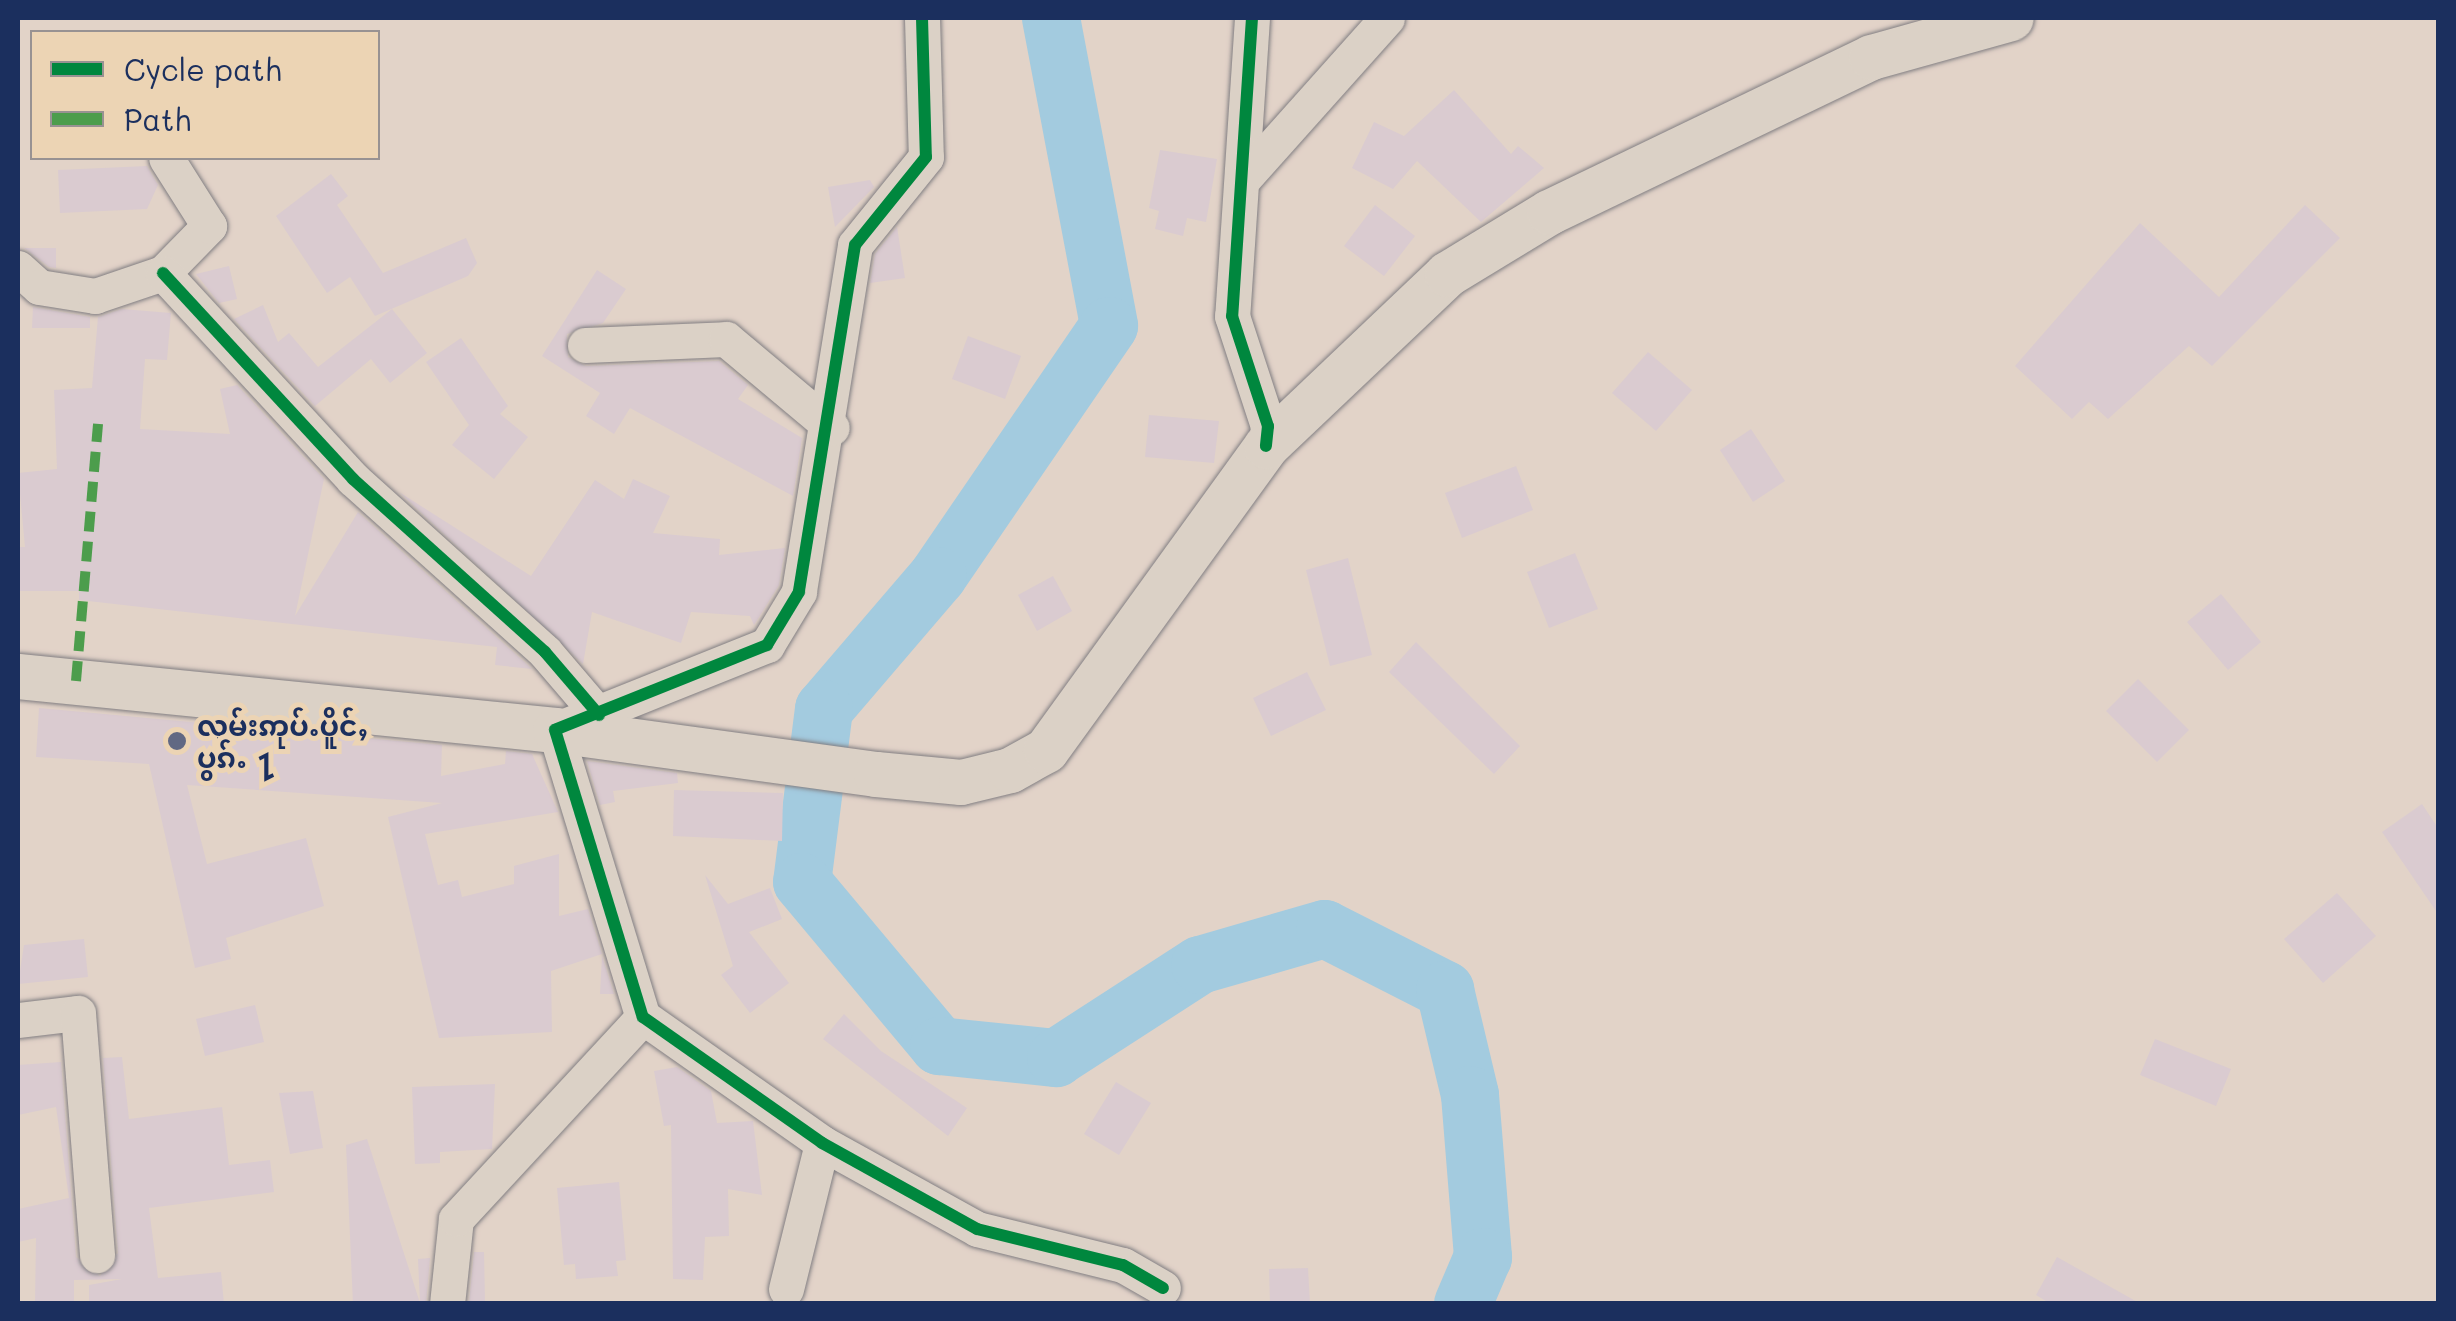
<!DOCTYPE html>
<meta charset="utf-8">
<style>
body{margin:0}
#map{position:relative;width:2456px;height:1321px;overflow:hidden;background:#e2d3c8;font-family:Mali,"Noto Sans Myanmar",sans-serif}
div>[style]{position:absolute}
.river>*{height:58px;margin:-29px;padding:0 29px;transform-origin:29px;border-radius:29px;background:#a3cbdf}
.building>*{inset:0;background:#dacbd0}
.roads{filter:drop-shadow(0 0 2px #817e82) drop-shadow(0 0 2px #817e82)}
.minor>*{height:35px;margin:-17.5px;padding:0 17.5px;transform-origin:17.5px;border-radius:17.5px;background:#dbd1c6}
.major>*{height:45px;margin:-22.5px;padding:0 22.5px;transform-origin:22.5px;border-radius:22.5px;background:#dbd1c6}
.quiet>*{height:10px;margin-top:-5px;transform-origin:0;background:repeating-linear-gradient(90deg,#4c9d4c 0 20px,transparent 0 30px)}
.cycleway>*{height:12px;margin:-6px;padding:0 6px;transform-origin:6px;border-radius:6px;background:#00873e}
.dots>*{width:28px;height:28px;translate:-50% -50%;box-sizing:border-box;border:5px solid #ecd4b4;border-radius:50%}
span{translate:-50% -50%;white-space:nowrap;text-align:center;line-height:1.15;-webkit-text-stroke:10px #ecd4b4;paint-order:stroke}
.poi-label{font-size:28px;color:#1b2f5e;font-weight:700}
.left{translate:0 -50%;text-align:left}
.frame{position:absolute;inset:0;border:20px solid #1b2f5e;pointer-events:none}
.legend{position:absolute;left:30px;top:30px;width:350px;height:130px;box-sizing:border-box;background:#ecd4b4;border:2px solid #989292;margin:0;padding:12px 18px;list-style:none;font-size:30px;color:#1b2f5e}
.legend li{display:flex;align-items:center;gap:20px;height:50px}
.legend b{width:50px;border:2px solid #989292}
</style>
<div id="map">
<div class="river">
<div style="left:1051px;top:18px;width:313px;rotate:79.3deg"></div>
<div style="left:1109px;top:326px;width:303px;rotate:124.4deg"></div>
<div style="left:938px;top:576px;width:175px;rotate:130.6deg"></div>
<div style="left:824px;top:709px;width:174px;rotate:97.2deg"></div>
<div style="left:802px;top:882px;width:214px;rotate:50.1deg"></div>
<div style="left:939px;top:1046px;width:118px;rotate:5.9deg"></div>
<div style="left:1056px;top:1058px;width:171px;rotate:-32.9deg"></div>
<div style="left:1200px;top:965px;width:130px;rotate:-16.1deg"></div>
<div style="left:1325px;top:929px;width:135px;rotate:26.9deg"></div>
<div style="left:1445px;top:990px;width:108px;rotate:76.6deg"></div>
<div style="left:1470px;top:1095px;width:163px;rotate:85.4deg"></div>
<div style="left:1483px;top:1257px;width:51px;rotate:113.1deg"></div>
</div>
<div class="building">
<div style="clip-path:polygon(1454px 90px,1511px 154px,1518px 146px,1544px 168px,1481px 222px,1417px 161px,1393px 189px,1352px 168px,1374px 122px,1404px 136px)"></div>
<div style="clip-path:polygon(1160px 150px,1217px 159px,1206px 222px,1187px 218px,1183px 236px,1155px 229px,1159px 211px,1149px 208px)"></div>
<div style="clip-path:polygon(147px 166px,158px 185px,147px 209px,60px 213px,58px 170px)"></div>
<div style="clip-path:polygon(331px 174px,348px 196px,337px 205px,383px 273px,466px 238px,477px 263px,468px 276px,375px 316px,350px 277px,327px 293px,276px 216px)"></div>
<div style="clip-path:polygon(870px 180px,874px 187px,835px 227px,828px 187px)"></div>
<div style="clip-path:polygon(1375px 205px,1415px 236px,1384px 276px,1344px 246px)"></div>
<div style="clip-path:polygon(2305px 205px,2340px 238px,2212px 366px,2189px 346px,2108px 419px,2089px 402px,2072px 419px,2015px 366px,2140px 223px,2219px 297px)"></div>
<div style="clip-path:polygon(897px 227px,905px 278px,870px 283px,875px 254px)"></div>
<div style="clip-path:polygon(24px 248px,56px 248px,56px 268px,49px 267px)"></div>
<div style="clip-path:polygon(229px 266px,237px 299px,219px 303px,196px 274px)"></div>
<div style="clip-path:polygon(597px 270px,626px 289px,603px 323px,567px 334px,568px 357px,586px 366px,719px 361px,748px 385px,738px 399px,802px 438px,793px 496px,630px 408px,614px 434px,586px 416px,600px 393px,542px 356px)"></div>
<div style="clip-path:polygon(263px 305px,278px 342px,289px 333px,318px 367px,392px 309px,427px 353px,390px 383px,371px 359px,315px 406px,234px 319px)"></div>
<div style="clip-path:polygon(33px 307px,90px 317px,90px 328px,32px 328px)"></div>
<div style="clip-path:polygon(122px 309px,171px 313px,167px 360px,145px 359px,140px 429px,230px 434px,220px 389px,237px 385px,324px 479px,295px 616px,358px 512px,532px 669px,495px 665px,497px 647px,79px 600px,79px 591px,18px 591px,18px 547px,25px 547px,18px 473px,57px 469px,54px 390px,92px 388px,98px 317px)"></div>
<div style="clip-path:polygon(968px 336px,1021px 356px,1005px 399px,952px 379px)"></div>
<div style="clip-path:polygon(461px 338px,508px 406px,500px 414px,528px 437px,494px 479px,452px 445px,469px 425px,426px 362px)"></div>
<div style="clip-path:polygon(1648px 352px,1692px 390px,1656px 431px,1612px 393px)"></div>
<div style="clip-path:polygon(1149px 415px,1219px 421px,1214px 463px,1145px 457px)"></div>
<div style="clip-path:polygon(1751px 429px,1785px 481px,1753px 502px,1720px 450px)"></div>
<div style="clip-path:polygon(1516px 466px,1533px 510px,1462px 538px,1445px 493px)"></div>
<div style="clip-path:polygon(633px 479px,670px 496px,653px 533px,720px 539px,719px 555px,785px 548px,779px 585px,754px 625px,750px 616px,691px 612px,681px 643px,592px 612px,583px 664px,399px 492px,531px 576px,595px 480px,624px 499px)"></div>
<div style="clip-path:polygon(1575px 553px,1598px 609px,1549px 628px,1527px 572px)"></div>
<div style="clip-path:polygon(1348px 558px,1372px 655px,1330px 666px,1306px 570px)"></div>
<div style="clip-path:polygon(1053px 576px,1072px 611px,1037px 631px,1018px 595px)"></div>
<div style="clip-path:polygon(2221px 594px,2261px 642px,2228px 670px,2187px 622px)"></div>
<div style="clip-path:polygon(1416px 642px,1520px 746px,1494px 774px,1389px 672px)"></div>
<div style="clip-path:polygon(1307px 672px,1326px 710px,1271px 736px,1253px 698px)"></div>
<div style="clip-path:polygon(2138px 679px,2189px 730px,2157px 762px,2106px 711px)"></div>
<div style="clip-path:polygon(39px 708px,442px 745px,441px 776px,505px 764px,506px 751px,532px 754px,558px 812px,425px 834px,438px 885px,458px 880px,462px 897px,514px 884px,514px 866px,559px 854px,559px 916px,588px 909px,602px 954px,551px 971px,552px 1032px,439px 1038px,388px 817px,442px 803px,187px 785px,207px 864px,306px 838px,324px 906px,226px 938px,231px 959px,195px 968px,149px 764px,36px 757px)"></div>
<div style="clip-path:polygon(587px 761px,677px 773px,678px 783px,613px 791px,615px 802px,600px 805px)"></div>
<div style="clip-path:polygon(674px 790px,783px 793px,782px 841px,673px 836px)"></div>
<div style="clip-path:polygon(2422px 804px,2438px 828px,2438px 914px,2382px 832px)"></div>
<div style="clip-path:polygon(705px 875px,728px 904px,770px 888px,782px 919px,749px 932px,789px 983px,750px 1013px,721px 975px,733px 966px)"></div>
<div style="clip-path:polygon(2337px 893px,2376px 936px,2323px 983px,2284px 939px)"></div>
<div style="clip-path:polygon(84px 939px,88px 977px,18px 984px,24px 945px)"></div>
<div style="clip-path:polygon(602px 956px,614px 994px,600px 994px)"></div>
<div style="clip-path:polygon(255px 1005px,264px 1042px,205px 1056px,196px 1019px)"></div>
<div style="clip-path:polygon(844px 1014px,881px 1051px,967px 1108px,948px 1136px,823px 1039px)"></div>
<div style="clip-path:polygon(2155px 1039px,2231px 1069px,2216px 1106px,2140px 1075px)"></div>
<div style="clip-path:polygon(122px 1057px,129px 1119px,222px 1107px,229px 1165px,270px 1160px,274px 1192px,149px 1208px,158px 1278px,221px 1272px,224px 1304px,89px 1304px,89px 1285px,122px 1279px,74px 1280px,74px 1304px,35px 1304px,36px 1238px,18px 1242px,18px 1209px,69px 1198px,56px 1107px,18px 1115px,18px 1065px,61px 1062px,76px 1257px,100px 1276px,118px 1253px,103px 1058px)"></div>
<div style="clip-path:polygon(677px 1067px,711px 1091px,717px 1123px,753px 1121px,762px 1195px,728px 1189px,729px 1236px,705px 1237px,703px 1280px,673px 1279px,671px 1125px,664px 1126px,654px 1071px)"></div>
<div style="clip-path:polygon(1116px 1082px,1151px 1103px,1119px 1155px,1084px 1134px)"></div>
<div style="clip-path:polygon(495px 1084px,492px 1149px,440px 1152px,440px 1163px,415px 1164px,412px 1087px)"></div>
<div style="clip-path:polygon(313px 1091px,323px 1148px,290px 1154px,279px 1093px)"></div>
<div style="clip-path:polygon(367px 1139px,420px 1303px,418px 1259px,430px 1258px,426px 1304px,353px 1304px,346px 1145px)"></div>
<div style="clip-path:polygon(619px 1182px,626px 1260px,616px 1261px,618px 1276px,576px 1279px,575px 1264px,564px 1265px,557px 1188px)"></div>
<div style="clip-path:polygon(474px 1252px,484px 1252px,485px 1302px,469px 1302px)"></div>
<div style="clip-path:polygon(2057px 1257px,2141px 1304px,2051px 1304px,2036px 1295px)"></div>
<div style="clip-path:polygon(1308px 1268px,1310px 1304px,1270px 1304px,1269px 1269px)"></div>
</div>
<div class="roads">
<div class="minor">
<div style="left:922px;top:18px;width:139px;rotate:88.4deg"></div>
<div style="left:926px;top:157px;width:113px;rotate:128.9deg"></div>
<div style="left:855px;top:245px;width:351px;rotate:99.2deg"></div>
<div style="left:799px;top:592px;width:62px;rotate:121.1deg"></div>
<div style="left:767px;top:645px;width:228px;rotate:158.2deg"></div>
<div style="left:555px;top:730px;width:300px;rotate:73deg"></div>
<div style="left:643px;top:1017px;width:219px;rotate:35.1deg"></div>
<div style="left:822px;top:1143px;width:177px;rotate:29deg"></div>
<div style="left:977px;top:1229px;width:150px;rotate:13.9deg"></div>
<div style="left:1123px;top:1265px;width:46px;rotate:29.9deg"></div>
<div style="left:1252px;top:18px;width:299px;rotate:93.8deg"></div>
<div style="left:1232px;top:316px;width:116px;rotate:71.9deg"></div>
<div style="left:1268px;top:426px;width:20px;rotate:96deg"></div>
<div style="left:1245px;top:177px;width:213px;rotate:-48.2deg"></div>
<div style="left:18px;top:268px;width:28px;rotate:42deg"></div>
<div style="left:39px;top:287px;width:57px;rotate:9.1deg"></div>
<div style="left:95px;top:296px;width:72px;rotate:-18.7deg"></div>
<div style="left:163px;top:273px;width:66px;rotate:-45.6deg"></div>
<div style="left:209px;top:226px;width:80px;rotate:-122.3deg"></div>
<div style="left:163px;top:273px;width:280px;rotate:47.3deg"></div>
<div style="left:353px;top:479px;width:258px;rotate:42deg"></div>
<div style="left:545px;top:652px;width:83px;rotate:49.4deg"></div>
<div style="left:585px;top:345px;width:141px;rotate:-2.4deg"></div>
<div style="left:726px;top:339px;width:138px;rotate:40deg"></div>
<div style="left:18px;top:1020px;width:60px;rotate:-6.7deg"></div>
<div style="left:78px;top:1013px;width:243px;rotate:85.5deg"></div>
<div style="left:786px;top:1289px;width:150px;rotate:-76.1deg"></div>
<div style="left:447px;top:1304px;width:85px;rotate:-84deg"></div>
<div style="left:456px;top:1219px;width:275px;rotate:-47.2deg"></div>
</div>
<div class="major">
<div style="left:18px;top:676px;width:540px;rotate:5.74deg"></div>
<div style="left:555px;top:730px;width:324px;rotate:7.8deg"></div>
<div style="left:876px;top:774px;width:85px;rotate:5.4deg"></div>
<div style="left:961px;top:782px;width:50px;rotate:-13.8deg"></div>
<div style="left:1010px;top:770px;width:41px;rotate:-29.1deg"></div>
<div style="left:1046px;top:750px;width:375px;rotate:-54.1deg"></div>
<div style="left:1266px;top:446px;width:250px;rotate:-43.5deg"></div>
<div style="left:1447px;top:274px;width:119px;rotate:-31.3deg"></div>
<div style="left:1549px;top:212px;width:357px;rotate:-25.7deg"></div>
<div style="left:1871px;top:57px;width:145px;rotate:-15.6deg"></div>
</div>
</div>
<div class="quiet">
<div style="left:76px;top:681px;width:258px;rotate:-85.1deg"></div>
</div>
<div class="cycleway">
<div style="left:922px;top:18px;width:139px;rotate:88.4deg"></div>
<div style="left:926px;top:157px;width:113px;rotate:128.9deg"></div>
<div style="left:855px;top:245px;width:351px;rotate:99.2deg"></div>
<div style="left:799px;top:592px;width:62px;rotate:121.1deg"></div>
<div style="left:767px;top:645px;width:228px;rotate:158.2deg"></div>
<div style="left:555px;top:730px;width:300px;rotate:73deg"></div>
<div style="left:643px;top:1017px;width:219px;rotate:35.1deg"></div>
<div style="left:822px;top:1143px;width:177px;rotate:29deg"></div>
<div style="left:977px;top:1229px;width:150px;rotate:13.9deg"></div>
<div style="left:1123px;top:1265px;width:46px;rotate:29.9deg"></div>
<div style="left:1252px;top:18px;width:299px;rotate:93.8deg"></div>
<div style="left:1232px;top:316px;width:116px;rotate:71.9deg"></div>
<div style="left:1268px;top:426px;width:20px;rotate:96deg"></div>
<div style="left:163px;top:273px;width:280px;rotate:47.3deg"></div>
<div style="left:353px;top:479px;width:258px;rotate:42deg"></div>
<div style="left:545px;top:652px;width:83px;rotate:49.4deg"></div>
</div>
<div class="dots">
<div style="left:177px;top:741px;background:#616883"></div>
</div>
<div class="poi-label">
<span class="left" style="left:197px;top:741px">လုမ်းဢုပ်ႉပိူင်ႇ<br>ပွၵ်ႉ ႑</span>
</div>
<div class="frame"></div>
<ul class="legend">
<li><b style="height:12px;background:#00873e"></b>Cycle path</li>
<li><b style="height:12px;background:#4c9d4c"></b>Path</li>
</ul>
</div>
